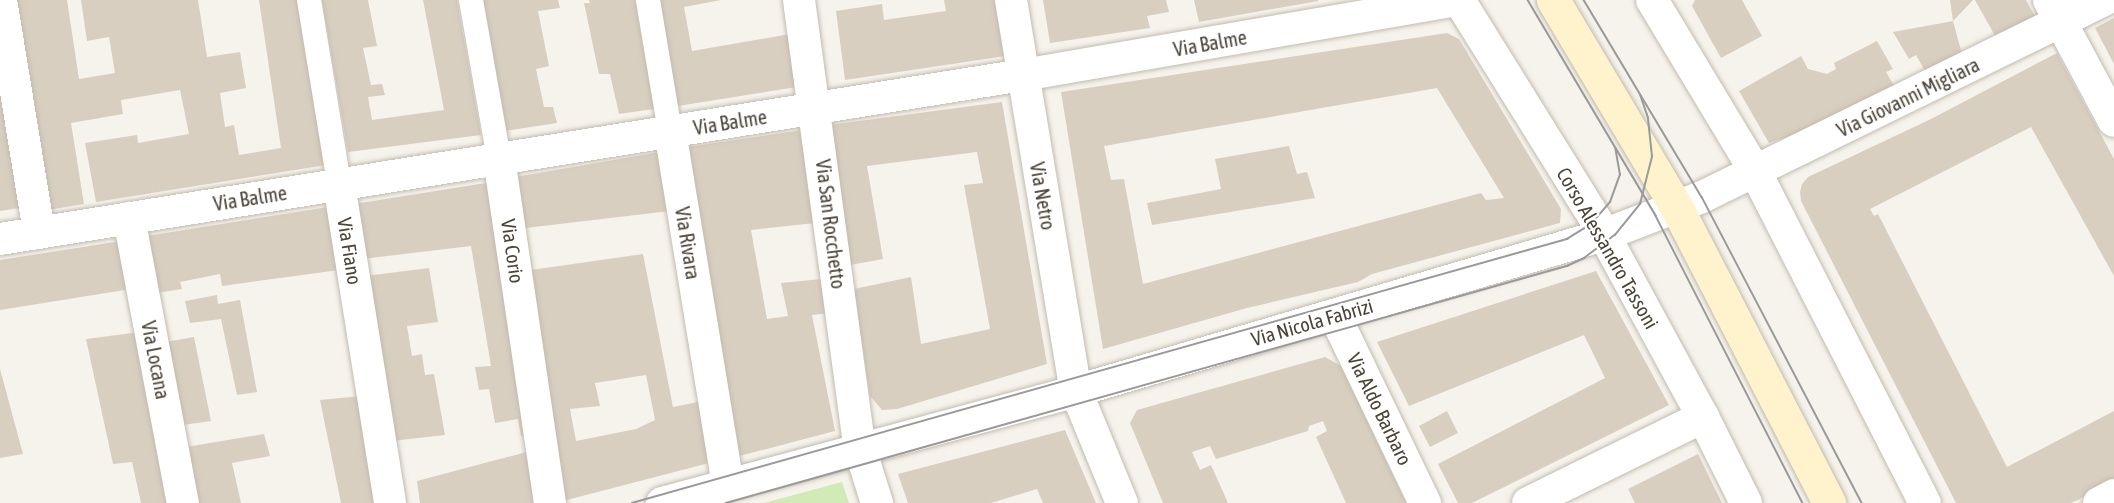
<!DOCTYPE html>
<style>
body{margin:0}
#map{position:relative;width:2114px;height:503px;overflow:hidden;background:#f6f3ec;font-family:"Asap Condensed",sans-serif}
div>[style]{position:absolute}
.green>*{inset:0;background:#d2eab5}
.building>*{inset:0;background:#d8cfc1}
.roads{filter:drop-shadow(0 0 2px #c2bbae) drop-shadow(0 0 2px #c2bbae)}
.pedestrian>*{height:24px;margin:-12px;padding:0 12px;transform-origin:12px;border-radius:12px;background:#fff}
.minor>*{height:32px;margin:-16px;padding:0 16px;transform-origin:16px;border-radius:16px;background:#fff}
.secondary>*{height:33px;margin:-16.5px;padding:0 16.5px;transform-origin:16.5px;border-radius:16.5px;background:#fff3cd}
.tram>*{height:1.5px;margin:-0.75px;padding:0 0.75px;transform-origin:0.75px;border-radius:0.75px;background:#9a9a9a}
span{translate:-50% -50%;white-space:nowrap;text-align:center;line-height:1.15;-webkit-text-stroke:5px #fff;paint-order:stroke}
.street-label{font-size:20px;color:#4b4439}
</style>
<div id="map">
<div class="green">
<div style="clip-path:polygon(842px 482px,849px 503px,764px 503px)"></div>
</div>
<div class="building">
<div style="clip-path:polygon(12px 0,67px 0,79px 79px,115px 73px,109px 37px,87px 41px,81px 0,198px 0,207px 57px,240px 52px,246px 88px,220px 93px,225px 127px,234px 125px,239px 155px,281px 148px,259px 0,300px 0,326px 165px,96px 202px,85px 143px,137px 135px,138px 143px,189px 134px,180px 90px,121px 100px,123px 114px,71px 123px,84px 204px,48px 210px)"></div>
<div style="clip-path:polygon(322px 0,368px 0,377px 46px,363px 48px,371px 85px,382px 84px,385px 95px,368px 97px,372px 120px,444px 110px,423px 0,457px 0,481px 135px,348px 152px)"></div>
<div style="clip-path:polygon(479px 0,558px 0,560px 8px,538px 11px,549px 66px,536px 69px,544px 107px,553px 107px,557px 123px,504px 131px)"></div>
<div style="clip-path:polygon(589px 0,635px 0,654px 109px,619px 114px,610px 74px,599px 74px,584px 3px,590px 3px)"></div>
<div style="clip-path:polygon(659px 0,721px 0,684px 7px,692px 51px,796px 33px,803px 86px,678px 106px)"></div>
<div style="clip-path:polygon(944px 0,1004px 0,1012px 55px,845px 80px,836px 11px,882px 4px,884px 20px,946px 11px)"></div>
<div style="clip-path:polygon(1043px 0,1166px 0,1169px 12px,1147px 16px,1150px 28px,1050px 43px)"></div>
<div style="clip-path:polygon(1194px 0,1318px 0,1318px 1px,1199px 22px)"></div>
<div style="clip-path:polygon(1695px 0,1742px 0,1762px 36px,1721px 58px,1692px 6px)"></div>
<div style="clip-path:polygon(1950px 0,1973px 0,1953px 21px)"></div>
<div style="clip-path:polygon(1975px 0,2026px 0,2038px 22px,1999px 43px)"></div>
<div style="clip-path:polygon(2114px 18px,2114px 64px,2095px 28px)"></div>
<div style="clip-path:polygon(1953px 21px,1962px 54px,1926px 73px,1916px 55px,1909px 59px,1893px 32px)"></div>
<div style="clip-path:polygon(evenodd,1447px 33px,1459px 39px,1561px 209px,1560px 223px,1372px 274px,1358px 282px,1247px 308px,1103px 349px,1061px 92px,1447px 33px,1437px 88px,1504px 198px,1486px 200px,1481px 193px,1143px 284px,1124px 179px,1111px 180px,1104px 146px,1437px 88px)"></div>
<div style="clip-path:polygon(1877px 41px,1893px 69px,1886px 72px,1897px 91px,1850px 116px,1769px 143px,1739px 91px,1801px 56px,1808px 69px,1827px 74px,1836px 69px,1834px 63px)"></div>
<div style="clip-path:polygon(2057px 53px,2114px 159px,2114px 276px,2031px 127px,1870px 209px,1874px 216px,1878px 214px,2007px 467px,2114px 411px,2114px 483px,2071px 503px,1956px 503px,1801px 201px,1800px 192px,1802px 184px,1808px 177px,1929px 120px)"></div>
<div style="clip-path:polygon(0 66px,26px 207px,0 211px)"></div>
<div style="clip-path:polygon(1002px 102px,1047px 364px,897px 409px,882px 410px,870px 396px,854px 289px,911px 277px,921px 344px,990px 329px,964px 185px,983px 183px,977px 152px,867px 166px,883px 259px,850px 265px,829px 125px)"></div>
<div style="clip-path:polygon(810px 129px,824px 222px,751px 230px,767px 319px,788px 316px,781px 283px,832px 278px,837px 312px,812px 315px,835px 431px,732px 458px,681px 148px)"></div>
<div style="clip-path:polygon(1289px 146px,1297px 174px,1307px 172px,1315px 198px,1152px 225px,1147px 203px,1221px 189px,1215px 159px)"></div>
<div style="clip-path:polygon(660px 152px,670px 211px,517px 229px,509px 178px)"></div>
<div style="clip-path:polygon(492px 182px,532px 434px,521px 436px,518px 419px,495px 423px,489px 389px,479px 390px,475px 367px,491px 366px,471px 246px,362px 259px,354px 204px)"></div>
<div style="clip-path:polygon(328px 207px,339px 270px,222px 286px,220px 274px,180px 282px,182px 289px,151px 294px,140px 237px)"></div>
<div style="clip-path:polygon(121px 241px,131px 289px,0 310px,0 260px)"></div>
<div style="clip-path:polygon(evenodd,643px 254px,673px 407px,703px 401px,713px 462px,559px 502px,524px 271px,643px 254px,646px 375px,655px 420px,636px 429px,576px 441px,570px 409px,600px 406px,595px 383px,646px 375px)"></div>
<div style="clip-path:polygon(429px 268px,438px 322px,407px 326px,412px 356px,422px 354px,425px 375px,434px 374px,445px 435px,392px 441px,365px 276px)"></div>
<div style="clip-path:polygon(1596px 271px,1669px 405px,1472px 503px,1458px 503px,1438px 464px,1605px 378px,1584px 335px,1409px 406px,1377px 342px)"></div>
<div style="clip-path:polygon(217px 295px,218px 304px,240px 300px,257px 392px,237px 395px,221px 319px,190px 323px,185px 301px)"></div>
<div style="clip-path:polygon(140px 332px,174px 503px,141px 503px,132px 462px,113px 464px,86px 339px)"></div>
<div style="clip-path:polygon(194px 337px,211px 421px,176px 426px,160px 343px)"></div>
<div style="clip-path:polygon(1325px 357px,1341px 366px,1406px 503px,1346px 503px,1316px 437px,1327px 431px,1323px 421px,1309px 426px,1308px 431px,1216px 459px,1210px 446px,1192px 452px,1200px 470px,1211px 465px,1228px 503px,1163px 503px,1130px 423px,1137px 410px)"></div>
<div style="clip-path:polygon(0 369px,23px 454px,0 458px)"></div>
<div style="clip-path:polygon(361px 396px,380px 503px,341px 503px,320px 400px)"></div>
<div style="clip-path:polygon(1447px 411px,1458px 433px,1430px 447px,1419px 426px)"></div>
<div style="clip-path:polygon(1065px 430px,1096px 503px,1043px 503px,1037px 489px,991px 503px,908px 503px,898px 474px)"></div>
<div style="clip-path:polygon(264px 434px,270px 456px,232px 463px,241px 503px,190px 503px,180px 448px)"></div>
<div style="clip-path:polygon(534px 450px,543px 503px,420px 503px,417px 481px)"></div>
<div style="clip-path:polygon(1698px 454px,1722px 503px,1635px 503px,1628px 489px)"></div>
</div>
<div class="roads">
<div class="pedestrian">
<div style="left:309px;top:0;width:186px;rotate:80.7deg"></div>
<div style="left:471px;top:0;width:160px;rotate:80deg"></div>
<div style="left:648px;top:0;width:133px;rotate:80.5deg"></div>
</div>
<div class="minor">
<div style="left:1px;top:0;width:236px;rotate:80.7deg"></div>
<div style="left:799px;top:0;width:453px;rotate:82.3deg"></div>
<div style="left:860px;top:449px;width:57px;rotate:72.5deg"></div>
<div style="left:1011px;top:0;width:396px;rotate:80.6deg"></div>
<div style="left:1076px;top:391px;width:121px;rotate:67.7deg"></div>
<div style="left:1459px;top:0;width:259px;rotate:58.1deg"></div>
<div style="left:1596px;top:220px;width:224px;rotate:61.5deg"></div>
<div style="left:1703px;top:417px;width:96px;rotate:63.4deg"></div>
<div style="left:1652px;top:0;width:200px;rotate:58.9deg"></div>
<div style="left:1755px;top:171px;width:373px;rotate:62.9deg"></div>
<div style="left:2049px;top:0;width:137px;rotate:61.8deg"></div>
<div style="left:670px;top:131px;width:359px;rotate:80.7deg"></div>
<div style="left:499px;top:158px;width:349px;rotate:81.6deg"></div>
<div style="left:339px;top:184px;width:323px;rotate:80.9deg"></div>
<div style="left:129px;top:218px;width:290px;rotate:79.3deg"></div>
<div style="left:0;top:239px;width:1036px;rotate:-9.11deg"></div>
<div style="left:1023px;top:75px;width:442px;rotate:-9.8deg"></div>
<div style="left:1335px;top:316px;width:208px;rotate:64.3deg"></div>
<div style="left:662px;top:503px;width:429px;rotate:-15.1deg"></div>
<div style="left:1076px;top:391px;width:551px;rotate:-16.46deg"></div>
<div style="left:1604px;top:235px;width:105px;rotate:-21.2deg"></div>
<div style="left:1702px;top:197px;width:448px;rotate:-26.1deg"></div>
<div style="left:1528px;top:503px;width:195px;rotate:-26.2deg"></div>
<div style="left:2099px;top:503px;width:17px;rotate:-28deg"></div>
</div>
<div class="secondary">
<div style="left:1553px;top:0;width:242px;rotate:59.2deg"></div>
<div style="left:1677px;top:208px;width:332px;rotate:62.7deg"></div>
</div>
</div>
<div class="tram">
<div style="left:1528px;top:0;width:251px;rotate:59.3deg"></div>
<div style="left:1656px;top:216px;width:322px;rotate:62.9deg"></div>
<div style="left:1584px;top:0;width:230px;rotate:59.1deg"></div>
<div style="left:1702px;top:197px;width:345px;rotate:62.4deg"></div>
<div style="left:632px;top:503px;width:972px;rotate:-15.77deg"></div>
<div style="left:1567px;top:239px;width:28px;rotate:-32deg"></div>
<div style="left:1591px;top:224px;width:29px;rotate:-49deg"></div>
<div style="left:1610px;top:202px;width:29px;rotate:-70deg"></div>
<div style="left:1620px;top:175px;width:27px;rotate:-100deg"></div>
<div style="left:726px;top:503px;width:874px;rotate:-15.74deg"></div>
<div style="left:1567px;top:266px;width:19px;rotate:-25deg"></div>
<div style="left:1584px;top:258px;width:39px;rotate:-37deg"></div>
<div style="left:1615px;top:235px;width:40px;rotate:-51deg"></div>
<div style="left:1640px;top:204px;width:49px;rotate:-75.7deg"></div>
<div style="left:1652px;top:157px;width:39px;rotate:-96deg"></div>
<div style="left:1648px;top:118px;width:24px;rotate:-109deg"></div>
</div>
<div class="street-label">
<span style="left:1210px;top:43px;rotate:-10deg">Via Balme</span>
<span style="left:1908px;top:97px;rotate:-26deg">Via Giovanni Migliara</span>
<span style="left:730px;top:122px;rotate:-9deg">Via Balme</span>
<span style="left:1043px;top:196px;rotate:80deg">Via Netro</span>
<span style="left:250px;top:198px;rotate:-9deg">Via Balme</span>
<span style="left:831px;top:224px;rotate:83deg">Via San Rocchetto</span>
<span style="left:688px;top:243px;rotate:81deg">Via Rivara</span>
<span style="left:1608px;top:248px;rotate:60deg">Corso Alessandro Tassoni</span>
<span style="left:350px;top:251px;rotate:81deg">Via Fiano</span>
<span style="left:513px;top:251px;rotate:82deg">Via Corio</span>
<span style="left:1312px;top:322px;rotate:-16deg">Via Nicola Fabrizi</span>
<span style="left:156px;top:360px;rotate:79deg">Via Locana</span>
<span style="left:1380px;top:409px;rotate:64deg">Via Aldo Barbaro</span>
</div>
</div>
